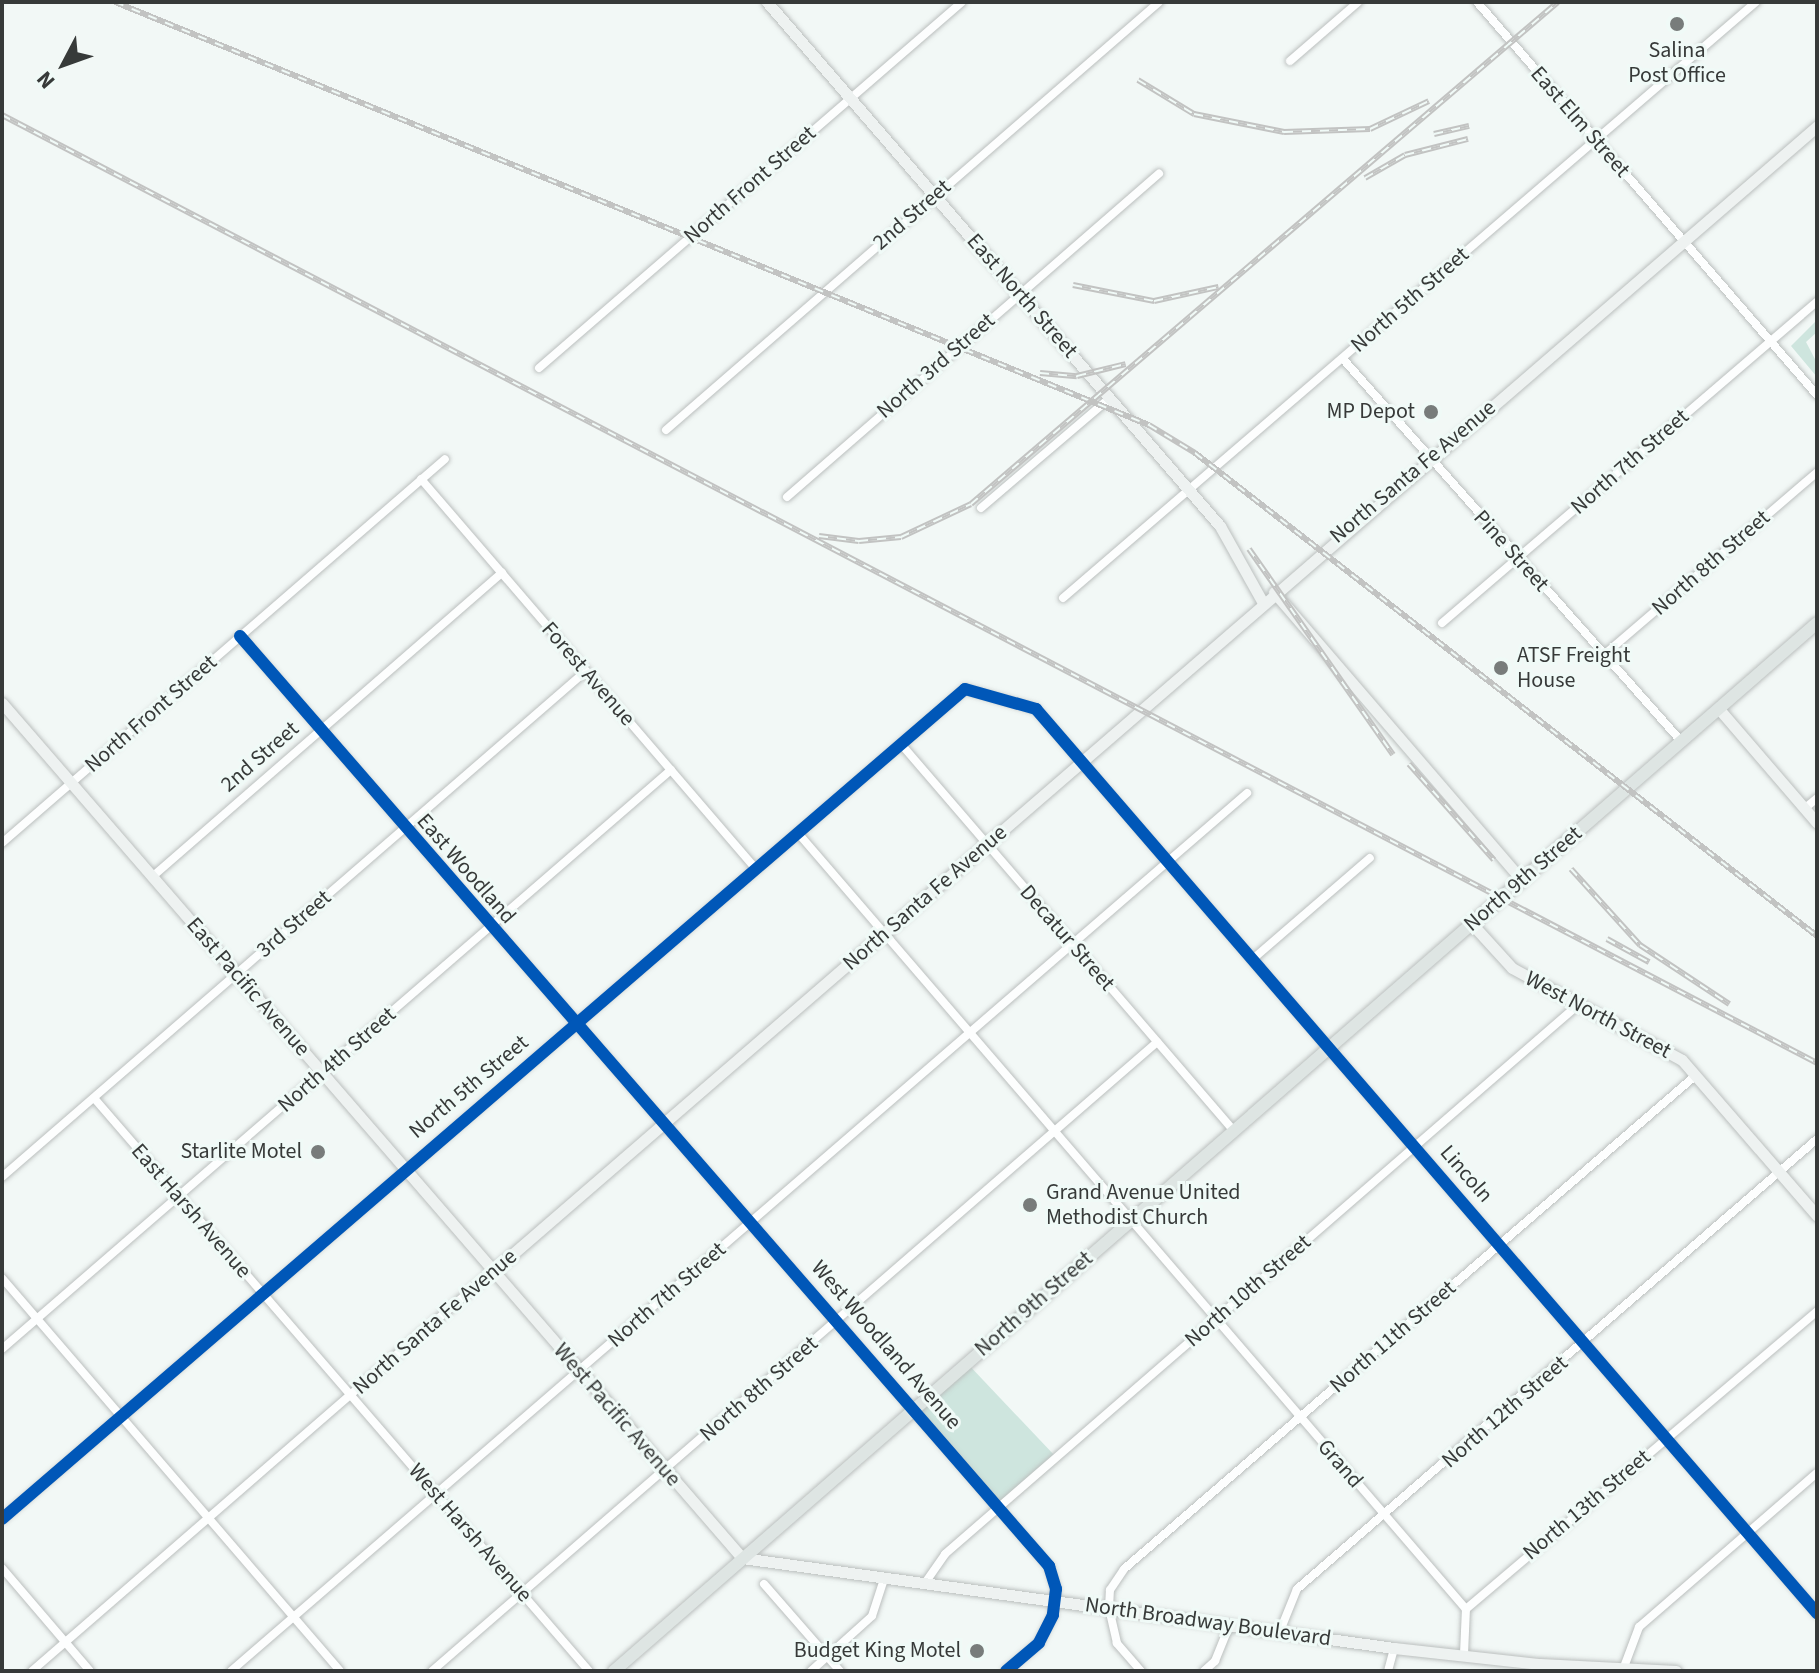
<!DOCTYPE html>
<style>
body{margin:0}
#map{position:relative;width:1819px;height:1673px;overflow:hidden;background:#f2f8f6;font-family:"Source Sans 3",sans-serif}
div>[style]{position:absolute}
.green>*{inset:0;background:#cee5de}
.roads{filter:drop-shadow(0 0 2px #bbbfbe) drop-shadow(0 0 2px #bbbfbe)}
.street>*{height:8px;margin:-4px;padding:0 4px;transform-origin:4px;border-radius:4px;background:#fdfefe}
.secondary>*{height:11px;margin:-5.5px;padding:0 5.5px;transform-origin:5.5px;border-radius:5.5px;background:#eef2f1}
.primary>*{height:12px;margin:-6px;padding:0 6px;transform-origin:6px;border-radius:6px;background:#dee5e3}
.rail>*{height:6px;margin-top:-3px;transform-origin:0;background:repeating-linear-gradient(90deg,#f0faf7 0 9px,#c2c3c2 0 18px);box-sizing:border-box;border-block:2px solid #c2c3c2}
.cycleway>*{height:12px;margin:-6px;padding:0 6px;transform-origin:6px;border-radius:6px;background:#0057b8}
.dots>*{width:22px;height:22px;translate:-50% -50%;box-sizing:border-box;border:4px solid #f0faf7;border-radius:50%}
span{translate:-50% -50%;white-space:nowrap;text-align:center;line-height:1.15;-webkit-text-stroke:6px #f0faf7;paint-order:stroke}
.poi-label{font-size:22px;color:#373a39}
.right{translate:-100% -50%;text-align:right}
.left{translate:0 -50%;text-align:left}
.street-label{font-size:22px;color:#373a39}
.frame{position:absolute;inset:0;border:4px solid #373a39;pointer-events:none}
.north{position:absolute;left:24px;top:24px;width:80px;height:80px;-webkit-text-stroke:6px #f0faf7;paint-order:stroke;rotate:229deg;font-size:22px;font-weight:700;line-height:32px;text-align:center;color:#373a39}
.north::after{content:'';display:block;margin:auto;width:28px;height:36px;background:#373a39;clip-path:polygon(50% 0,100% 100%,50% 72%,0 100%)}
</style>
<div id="map">
<div class="green">
<div style="clip-path:polygon(1817px 320px,1817px 332px,1806px 342px,1817px 363px,1817px 377px,1791px 346px)"></div>
<div style="clip-path:polygon(966px 1362px,1056px 1457px,999px 1508px,914px 1407px)"></div>
</div>
<div class="roads">
<div class="street">
<div style="left:1477px;top:2px;width:520px;rotate:49.14deg"></div>
<div style="left:1290px;top:61px;width:90px;rotate:-40.9deg"></div>
<div style="left:1343px;top:359px;width:510px;rotate:48.5deg"></div>
<div style="left:539px;top:368px;width:559px;rotate:-40.87deg"></div>
<div style="left:666px;top:430px;width:653px;rotate:-40.96deg"></div>
<div style="left:421px;top:479px;width:513px;rotate:49.35deg"></div>
<div style="left:787px;top:497px;width:493px;rotate:-41deg"></div>
<div style="left:981px;top:508px;width:170px;rotate:-40.5deg"></div>
<div style="left:1063px;top:598px;width:914px;rotate:-40.7deg"></div>
<div style="left:1442px;top:623px;width:494px;rotate:-40.6deg"></div>
<div style="left:240px;top:636px;width:1233px;rotate:48.98deg"></div>
<div style="left:1049px;top:1566px;width:24px;rotate:73deg"></div>
<div style="left:1056px;top:1589px;width:26px;rotate:97deg"></div>
<div style="left:1053px;top:1615px;width:31px;rotate:117deg"></div>
<div style="left:1039px;top:1643px;width:43px;rotate:139.7deg"></div>
<div style="left:1605px;top:654px;width:279px;rotate:-40.6deg"></div>
<div style="left:901px;top:744px;width:511px;rotate:49.29deg"></div>
<div style="left:1804px;top:809px;width:17px;rotate:-40deg"></div>
<div style="left:798px;top:833px;width:1024px;rotate:49.28deg"></div>
<div style="left:2px;top:843px;width:586px;rotate:-40.92deg"></div>
<div style="left:152px;top:877px;width:464px;rotate:-41deg"></div>
<div style="left:1254px;top:958px;width:153px;rotate:-40.8deg"></div>
<div style="left:94px;top:1098px;width:757px;rotate:49.18deg"></div>
<div style="left:2px;top:1177px;width:773px;rotate:-40.91deg"></div>
<div style="left:2px;top:1278px;width:518px;rotate:49.3deg"></div>
<div style="left:2px;top:1349px;width:885px;rotate:-40.88deg"></div>
<div style="left:2px;top:1519px;width:1271px;rotate:-40.76deg"></div>
<div style="left:965px;top:689px;width:74px;rotate:15.7deg"></div>
<div style="left:1036px;top:709px;width:1195px;rotate:49.18deg"></div>
<div style="left:2px;top:1568px;width:135px;rotate:49.5deg"></div>
<div style="left:925px;top:1583px;width:35px;rotate:-55deg"></div>
<div style="left:945px;top:1554px;width:838px;rotate:-40.94deg"></div>
<div style="left:764px;top:1584px;width:116px;rotate:48.9deg"></div>
<div style="left:1280px;top:1631px;width:45px;rotate:-68deg"></div>
<div style="left:1297px;top:1589px;width:688px;rotate:-40.87deg"></div>
<div style="left:1464px;top:1654px;width:45px;rotate:-87.5deg"></div>
<div style="left:1466px;top:1609px;width:460px;rotate:-40.3deg"></div>
<div style="left:1624px;top:1667px;width:43px;rotate:-69.4deg"></div>
<div style="left:1639px;top:1627px;width:235px;rotate:-40.9deg"></div>
<div style="left:32px;top:1671px;width:610px;rotate:-40.95deg"></div>
<div style="left:231px;top:1671px;width:1343px;rotate:-40.83deg"></div>
<div style="left:432px;top:1671px;width:960px;rotate:-40.94deg"></div>
<div style="left:811px;top:1671px;width:82px;rotate:-42deg"></div>
<div style="left:872px;top:1616px;width:39px;rotate:-72deg"></div>
<div style="left:1141px;top:1671px;width:37px;rotate:-131deg"></div>
<div style="left:1117px;top:1643px;width:36px;rotate:-103deg"></div>
<div style="left:1109px;top:1608px;width:18px;rotate:-87deg"></div>
<div style="left:1110px;top:1590px;width:25px;rotate:-56deg"></div>
<div style="left:1124px;top:1569px;width:754px;rotate:-40.81deg"></div>
<div style="left:1204px;top:1671px;width:15px;rotate:-42deg"></div>
<div style="left:1215px;top:1661px;width:37px;rotate:-68deg"></div>
<div style="left:1388px;top:1671px;width:24px;rotate:-75deg"></div>
</div>
<div class="secondary">
<div style="left:767px;top:2px;width:693px;rotate:49.16deg"></div>
<div style="left:1220px;top:526px;width:86px;rotate:60.8deg"></div>
<div style="left:1274px;top:592px;width:379px;rotate:49.3deg"></div>
<div style="left:2px;top:703px;width:1131px;rotate:49.12deg"></div>
<div style="left:742px;top:1558px;width:658px;rotate:7.86deg"></div>
<div style="left:1394px;top:1648px;width:147px;rotate:6.3deg"></div>
<div style="left:1540px;top:1664px;width:136px;rotate:2.9deg"></div>
<div style="left:1719px;top:709px;width:150px;rotate:49.3deg"></div>
<div style="left:1472px;top:924px;width:59px;rotate:47.7deg"></div>
<div style="left:1512px;top:968px;width:193px;rotate:28.4deg"></div>
<div style="left:1682px;top:1060px;width:206px;rotate:49.1deg"></div>
<div style="left:493px;top:1271px;width:1750px;rotate:-40.85deg"></div>
</div>
<div class="primary">
<div style="left:614px;top:1671px;width:1595px;rotate:-41.06deg"></div>
</div>
</div>
<div class="rail">
<div style="left:115px;top:2px;width:1117px;rotate:22.25deg"></div>
<div style="left:1149px;top:425px;width:54px;rotate:31.3deg"></div>
<div style="left:1195px;top:453px;width:788px;rotate:37.83deg"></div>
<div style="left:1138px;top:80px;width:66px;rotate:31.3deg"></div>
<div style="left:1194px;top:114px;width:92px;rotate:11.3deg"></div>
<div style="left:1284px;top:132px;width:86px;rotate:-2deg"></div>
<div style="left:1370px;top:129px;width:65px;rotate:-25.4deg"></div>
<div style="left:2px;top:115px;width:2048px;rotate:27.58deg"></div>
<div style="left:1434px;top:134px;width:36px;rotate:-13deg"></div>
<div style="left:1365px;top:178px;width:46px;rotate:-29.9deg"></div>
<div style="left:1405px;top:155px;width:65px;rotate:-14.3deg"></div>
<div style="left:1073px;top:285px;width:83px;rotate:11.2deg"></div>
<div style="left:1154px;top:301px;width:66px;rotate:-12.3deg"></div>
<div style="left:1040px;top:373px;width:37px;rotate:5deg"></div>
<div style="left:1077px;top:376px;width:50px;rotate:-13.8deg"></div>
<div style="left:819px;top:536px;width:40px;rotate:7.1deg"></div>
<div style="left:859px;top:541px;width:42px;rotate:-5.4deg"></div>
<div style="left:901px;top:537px;width:77px;rotate:-25.2deg"></div>
<div style="left:971px;top:504px;width:772px;rotate:-40.54deg"></div>
<div style="left:1249px;top:549px;width:251px;rotate:55deg"></div>
<div style="left:1409px;top:764px;width:128px;rotate:48.5deg"></div>
<div style="left:1571px;top:869px;width:103px;rotate:47.8deg"></div>
<div style="left:1640px;top:945px;width:107px;rotate:33.5deg"></div>
<div style="left:1607px;top:939px;width:48px;rotate:28.7deg"></div>
</div>
<div class="cycleway">
<div style="left:240px;top:636px;width:1233px;rotate:48.98deg"></div>
<div style="left:1049px;top:1566px;width:24px;rotate:73deg"></div>
<div style="left:1056px;top:1589px;width:26px;rotate:97deg"></div>
<div style="left:1053px;top:1615px;width:31px;rotate:117deg"></div>
<div style="left:1039px;top:1643px;width:43px;rotate:139.7deg"></div>
<div style="left:2px;top:1519px;width:1271px;rotate:-40.76deg"></div>
<div style="left:965px;top:689px;width:74px;rotate:15.7deg"></div>
<div style="left:1036px;top:709px;width:1195px;rotate:49.18deg"></div>
</div>
<div class="dots">
<div style="left:1677px;top:24px;background:#787c7b"></div>
<div style="left:1431px;top:412px;background:#787c7b"></div>
<div style="left:1501px;top:668px;background:#787c7b"></div>
<div style="left:318px;top:1152px;background:#787c7b"></div>
<div style="left:1030px;top:1205px;background:#787c7b"></div>
<div style="left:977px;top:1651px;background:#787c7b"></div>
</div>
<div class="poi-label">
<span style="left:1677px;top:63px">Salina<br>Post Office</span>
<span class="right" style="left:1415px;top:412px">MP Depot</span>
<span class="left" style="left:1517px;top:668px">ATSF Freight<br>House</span>
<span class="right" style="left:302px;top:1152px">Starlite Motel</span>
<span class="left" style="left:1046px;top:1205px">Grand Avenue United<br>Methodist Church</span>
<span class="right" style="left:961px;top:1651px">Budget King Motel</span>
</div>
<div class="street-label">
<span style="left:1580px;top:122px;rotate:49deg">East Elm Street</span>
<span style="left:750px;top:185px;rotate:-41deg">North Front Street</span>
<span style="left:912px;top:215px;rotate:-41deg">2nd Street</span>
<span style="left:1022px;top:296px;rotate:49deg">East North Street</span>
<span style="left:1410px;top:300px;rotate:-41deg">North 5th Street</span>
<span style="left:936px;top:366px;rotate:-41deg">North 3rd Street</span>
<span style="left:1630px;top:462px;rotate:-41deg">North 7th Street</span>
<span style="left:1413px;top:472px;rotate:-40deg">North Santa Fe Avenue</span>
<span style="left:1511px;top:551px;rotate:48deg">Pine Street</span>
<span style="left:1711px;top:563px;rotate:-41deg">North 8th Street</span>
<span style="left:588px;top:674px;rotate:49deg">Forest Avenue</span>
<span style="left:151px;top:714px;rotate:-41deg">North Front Street</span>
<span style="left:260px;top:757px;rotate:-41deg">2nd Street</span>
<span style="left:466px;top:869px;rotate:49deg">East Woodland</span>
<span style="left:1523px;top:879px;rotate:-41deg">North 9th Street</span>
<span style="left:925px;top:898px;rotate:-41deg">North Santa Fe Avenue</span>
<span style="left:294px;top:924px;rotate:-41deg">3rd Street</span>
<span style="left:1067px;top:938px;rotate:49deg">Decatur Street</span>
<span style="left:248px;top:987px;rotate:49deg">East Pacific Avenue</span>
<span style="left:1598px;top:1015px;rotate:28deg">West North Street</span>
<span style="left:337px;top:1060px;rotate:-41deg">North 4th Street</span>
<span style="left:469px;top:1087px;rotate:-40deg">North 5th Street</span>
<span style="left:1466px;top:1174px;rotate:49deg">Lincoln</span>
<span style="left:191px;top:1211px;rotate:49deg">East Harsh Avenue</span>
<span style="left:1248px;top:1291px;rotate:-41deg">North 10th Street</span>
<span style="left:667px;top:1295px;rotate:-41deg">North 7th Street</span>
<span style="left:1034px;top:1304px;rotate:-41deg">North 9th Street</span>
<span style="left:435px;top:1322px;rotate:-41deg">North Santa Fe Avenue</span>
<span style="left:1393px;top:1337px;rotate:-41deg">North 11th Street</span>
<span style="left:886px;top:1345px;rotate:49deg">West Woodland Avenue</span>
<span style="left:759px;top:1389px;rotate:-41deg">North 8th Street</span>
<span style="left:1505px;top:1412px;rotate:-41deg">North 12th Street</span>
<span style="left:617px;top:1415px;rotate:49deg">West Pacific Avenue</span>
<span style="left:1340px;top:1464px;rotate:49deg">Grand</span>
<span style="left:1587px;top:1505px;rotate:-40deg">North 13th Street</span>
<span style="left:470px;top:1533px;rotate:49deg">West Harsh Avenue</span>
<span style="left:1208px;top:1622px;rotate:8deg">North Broadway Boulevard</span>
</div>
<div class="frame"></div>
<div class="north">N</div>
</div>
